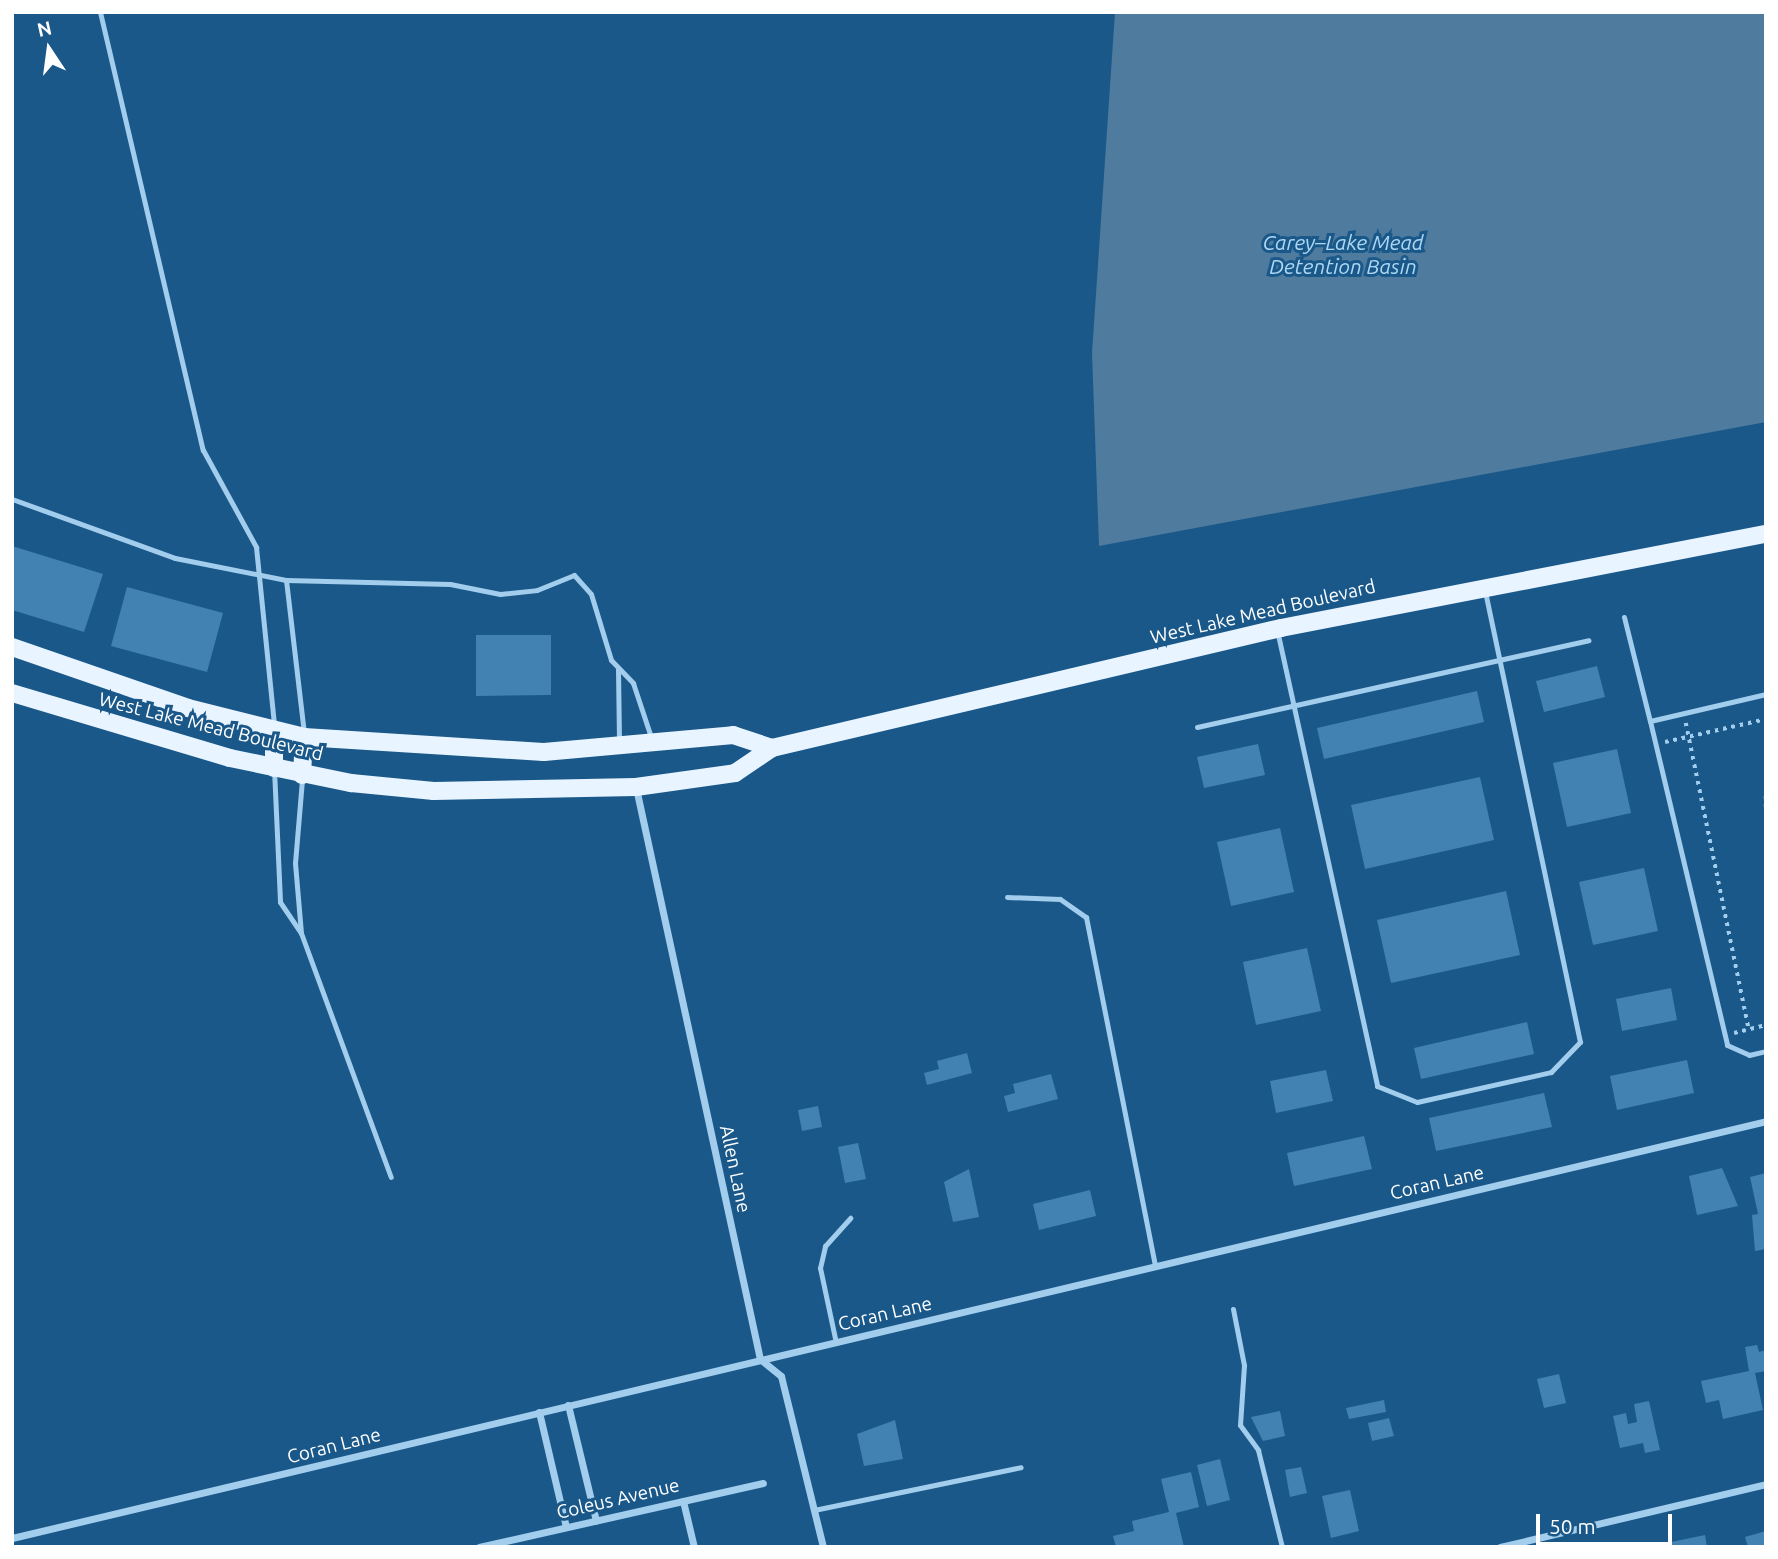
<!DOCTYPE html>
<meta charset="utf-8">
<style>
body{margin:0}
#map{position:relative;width:1778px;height:1559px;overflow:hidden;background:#195889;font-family:Ubuntu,sans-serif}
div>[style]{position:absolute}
.water>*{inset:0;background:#4e7b9e}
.building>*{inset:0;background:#4282b2}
.path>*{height:3.5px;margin-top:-1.75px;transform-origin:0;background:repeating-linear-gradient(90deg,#a2cded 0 3.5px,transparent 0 8.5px)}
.service>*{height:5px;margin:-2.5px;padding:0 2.5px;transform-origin:2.5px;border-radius:2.5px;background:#a2cded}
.minor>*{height:7px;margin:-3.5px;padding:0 3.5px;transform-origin:3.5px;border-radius:3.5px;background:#a2cded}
.primary>*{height:18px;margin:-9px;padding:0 9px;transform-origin:9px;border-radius:9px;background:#e8f4ff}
span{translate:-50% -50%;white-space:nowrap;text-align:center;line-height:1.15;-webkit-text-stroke:6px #195889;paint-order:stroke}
.street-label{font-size:19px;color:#fff}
.water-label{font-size:21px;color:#aed7f4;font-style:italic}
.frame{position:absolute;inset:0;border:14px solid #fff;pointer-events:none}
.north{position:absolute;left:14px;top:14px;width:70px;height:70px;-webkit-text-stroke:5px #195889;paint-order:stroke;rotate:347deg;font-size:19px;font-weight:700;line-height:28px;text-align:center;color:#fff}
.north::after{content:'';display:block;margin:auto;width:24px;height:32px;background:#fff;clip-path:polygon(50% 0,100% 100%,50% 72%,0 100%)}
.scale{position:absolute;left:1536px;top:1514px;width:136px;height:32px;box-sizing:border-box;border:4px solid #fff;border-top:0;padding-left:9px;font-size:21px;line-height:24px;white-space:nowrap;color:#fff;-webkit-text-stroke:5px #195889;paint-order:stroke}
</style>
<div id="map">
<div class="water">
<div style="clip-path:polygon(1115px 12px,1766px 12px,1766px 422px,1099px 546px,1092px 353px)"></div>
</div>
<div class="building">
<div style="clip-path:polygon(12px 546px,103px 574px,84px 632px,12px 610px)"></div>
<div style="clip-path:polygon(127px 587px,223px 613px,207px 672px,111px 646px)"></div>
<div style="clip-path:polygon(476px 635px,551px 635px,551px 695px,476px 696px)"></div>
<div style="clip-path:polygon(1597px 666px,1605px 697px,1544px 712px,1536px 681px)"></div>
<div style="clip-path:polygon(1477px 691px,1484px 722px,1324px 759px,1317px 728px)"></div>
<div style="clip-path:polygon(1258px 744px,1265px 775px,1204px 788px,1197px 757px)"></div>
<div style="clip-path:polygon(1617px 749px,1631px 813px,1567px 827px,1553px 763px)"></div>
<div style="clip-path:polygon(1480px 777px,1494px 840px,1365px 869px,1351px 805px)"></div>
<div style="clip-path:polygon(1280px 828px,1294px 892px,1231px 906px,1217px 842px)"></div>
<div style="clip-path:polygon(1644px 868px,1658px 931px,1593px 945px,1579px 882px)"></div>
<div style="clip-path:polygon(1506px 891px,1520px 955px,1391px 983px,1377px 920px)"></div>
<div style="clip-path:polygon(1307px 948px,1321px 1011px,1256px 1025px,1243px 962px)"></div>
<div style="clip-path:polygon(1671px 988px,1677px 1020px,1622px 1031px,1616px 999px)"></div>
<div style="clip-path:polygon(1527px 1022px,1534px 1054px,1421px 1079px,1414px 1048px)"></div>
<div style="clip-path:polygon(967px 1053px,972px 1073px,927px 1085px,924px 1073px,939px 1069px,937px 1061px)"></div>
<div style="clip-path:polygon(1687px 1060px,1694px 1093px,1617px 1110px,1610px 1076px)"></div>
<div style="clip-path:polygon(1326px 1070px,1333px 1101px,1276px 1113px,1270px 1081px)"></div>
<div style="clip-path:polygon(1051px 1074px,1058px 1099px,1008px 1112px,1004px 1096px,1015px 1093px,1013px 1084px)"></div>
<div style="clip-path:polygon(1544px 1093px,1552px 1127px,1436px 1151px,1429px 1118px)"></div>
<div style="clip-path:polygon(818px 1106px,822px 1127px,802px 1131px,798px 1110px)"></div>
<div style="clip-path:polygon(1364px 1136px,1372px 1169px,1294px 1186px,1287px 1153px)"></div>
<div style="clip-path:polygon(858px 1143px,866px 1179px,845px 1183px,838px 1147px)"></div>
<div style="clip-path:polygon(1722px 1168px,1738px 1206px,1697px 1215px,1689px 1176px)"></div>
<div style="clip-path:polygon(969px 1169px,979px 1217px,953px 1222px,944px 1182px)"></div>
<div style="clip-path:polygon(1766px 1173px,1766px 1249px,1755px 1251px,1752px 1215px,1758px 1214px,1750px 1177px)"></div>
<div style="clip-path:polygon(1090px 1190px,1096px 1216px,1039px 1230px,1033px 1204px)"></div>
<div style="clip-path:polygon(1757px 1345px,1759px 1352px,1766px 1350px,1766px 1371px,1755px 1373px,1763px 1410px,1723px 1419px,1719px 1400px,1706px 1403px,1701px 1381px,1749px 1371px,1745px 1347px)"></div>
<div style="clip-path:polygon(1559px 1374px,1566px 1403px,1544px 1408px,1537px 1379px)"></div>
<div style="clip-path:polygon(1384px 1400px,1386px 1412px,1349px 1419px,1346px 1408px)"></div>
<div style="clip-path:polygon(1649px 1401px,1660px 1450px,1645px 1453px,1643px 1443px,1620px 1448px,1613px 1416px,1626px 1413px,1628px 1424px,1637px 1422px,1634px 1404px)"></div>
<div style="clip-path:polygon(1280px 1411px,1285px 1436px,1263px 1441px,1251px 1417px)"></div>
<div style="clip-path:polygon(1389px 1418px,1394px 1436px,1372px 1441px,1368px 1423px)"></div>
<div style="clip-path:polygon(895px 1420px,903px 1459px,864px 1466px,857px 1434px)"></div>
<div style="clip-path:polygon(1220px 1459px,1230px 1500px,1207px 1506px,1197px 1465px)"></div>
<div style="clip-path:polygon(1301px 1467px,1307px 1493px,1290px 1497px,1285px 1470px)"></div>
<div style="clip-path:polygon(1191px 1472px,1199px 1507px,1176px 1513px,1184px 1547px,1116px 1547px,1113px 1536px,1134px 1531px,1132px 1521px,1169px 1512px,1161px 1479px)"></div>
<div style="clip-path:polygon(1350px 1490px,1359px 1531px,1331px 1538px,1322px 1496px)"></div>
<div style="clip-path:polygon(1766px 1531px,1766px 1547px,1748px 1547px,1745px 1537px)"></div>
<div style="clip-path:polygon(1705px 1535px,1707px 1547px,1672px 1547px,1671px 1542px)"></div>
</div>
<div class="path">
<div style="left:1686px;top:723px;width:312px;rotate:78.4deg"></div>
<div style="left:1665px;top:742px;width:104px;rotate:-12.8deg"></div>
<div style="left:1766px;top:796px;width:11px;rotate:90deg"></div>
<div style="left:1734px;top:1033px;width:33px;rotate:-14deg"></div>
</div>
<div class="service">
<div style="left:100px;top:12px;width:450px;rotate:76.8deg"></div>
<div style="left:203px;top:450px;width:111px;rotate:61.3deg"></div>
<div style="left:256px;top:547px;width:179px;rotate:84.2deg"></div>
<div style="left:12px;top:499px;width:173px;rotate:19.9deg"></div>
<div style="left:175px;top:558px;width:113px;rotate:11.2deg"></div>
<div style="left:286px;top:580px;width:164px;rotate:1.4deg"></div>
<div style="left:450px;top:584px;width:51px;rotate:11.3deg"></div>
<div style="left:500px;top:594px;width:37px;rotate:-6deg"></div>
<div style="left:537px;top:590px;width:40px;rotate:-22deg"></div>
<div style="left:574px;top:575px;width:25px;rotate:48deg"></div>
<div style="left:591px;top:594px;width:69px;rotate:73.1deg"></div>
<div style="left:611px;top:660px;width:32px;rotate:46deg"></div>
<div style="left:633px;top:683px;width:60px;rotate:71.6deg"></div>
<div style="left:286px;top:580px;width:155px;rotate:83.3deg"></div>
<div style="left:1624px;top:617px;width:107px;rotate:76deg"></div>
<div style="left:1277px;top:630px;width:467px;rotate:77.6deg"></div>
<div style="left:1377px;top:1086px;width:43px;rotate:21.8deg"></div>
<div style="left:1417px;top:1102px;width:137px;rotate:-12.6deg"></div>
<div style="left:1551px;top:1072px;width:42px;rotate:-46deg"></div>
<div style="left:1580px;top:1042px;width:461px;rotate:-101.9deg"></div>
<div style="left:618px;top:669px;width:73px;rotate:89.2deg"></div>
<div style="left:1766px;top:694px;width:119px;rotate:166.9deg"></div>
<div style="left:1650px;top:721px;width:333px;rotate:76.6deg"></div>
<div style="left:1727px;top:1045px;width:24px;rotate:24deg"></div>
<div style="left:1749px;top:1055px;width:17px;rotate:-13deg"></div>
<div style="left:1197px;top:727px;width:401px;rotate:-12.5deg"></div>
<div style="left:274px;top:769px;width:133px;rotate:87.4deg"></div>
<div style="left:280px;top:902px;width:37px;rotate:56deg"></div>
<div style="left:301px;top:933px;width:260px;rotate:69.8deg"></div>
<div style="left:1007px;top:897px;width:53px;rotate:2.2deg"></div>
<div style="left:1060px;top:899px;width:32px;rotate:35deg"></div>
<div style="left:1086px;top:917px;width:356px;rotate:78.8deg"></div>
<div style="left:301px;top:933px;width:70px;rotate:-94.9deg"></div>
<div style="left:295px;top:863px;width:84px;rotate:-85.2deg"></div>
<div style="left:1233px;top:1309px;width:57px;rotate:78.9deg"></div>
<div style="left:1244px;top:1365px;width:60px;rotate:93.8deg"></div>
<div style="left:1240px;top:1425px;width:31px;rotate:54deg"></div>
<div style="left:1258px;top:1450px;width:100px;rotate:76.1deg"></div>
<div style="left:836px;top:1343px;width:77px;rotate:-102deg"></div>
<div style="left:820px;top:1268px;width:23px;rotate:-77deg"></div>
<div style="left:825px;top:1246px;width:38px;rotate:-48deg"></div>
<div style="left:814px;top:1510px;width:211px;rotate:-11.7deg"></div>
</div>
<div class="minor">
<div style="left:636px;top:788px;width:584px;rotate:77.75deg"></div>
<div style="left:760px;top:1359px;width:27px;rotate:39deg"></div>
<div style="left:781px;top:1376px;width:176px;rotate:76.2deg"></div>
<div style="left:568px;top:1405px;width:119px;rotate:76.4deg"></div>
<div style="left:539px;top:1412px;width:118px;rotate:76.8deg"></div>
<div style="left:683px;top:1501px;width:47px;rotate:76.6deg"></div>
<div style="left:12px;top:1538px;width:1803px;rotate:-13.37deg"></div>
<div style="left:479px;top:1547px;width:291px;rotate:-12.7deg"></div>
<div style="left:1500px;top:1547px;width:273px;rotate:-13.3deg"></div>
</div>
<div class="primary">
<div style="left:12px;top:647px;width:186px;rotate:19.1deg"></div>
<div style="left:188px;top:708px;width:120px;rotate:14deg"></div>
<div style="left:304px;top:737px;width:240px;rotate:3.6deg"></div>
<div style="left:544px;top:752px;width:190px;rotate:-5.1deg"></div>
<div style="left:733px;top:735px;width:41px;rotate:18.4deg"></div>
<div style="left:12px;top:693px;width:227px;rotate:16.6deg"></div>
<div style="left:230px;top:758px;width:124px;rotate:11.7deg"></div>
<div style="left:351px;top:783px;width:83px;rotate:5.5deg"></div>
<div style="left:434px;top:791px;width:202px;rotate:-1.1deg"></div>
<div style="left:636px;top:787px;width:100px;rotate:-8deg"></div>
<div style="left:735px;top:773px;width:45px;rotate:-34deg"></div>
<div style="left:772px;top:748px;width:523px;rotate:-13.27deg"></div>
<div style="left:1281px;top:628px;width:494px;rotate:-11deg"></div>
<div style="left:274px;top:768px;width:37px;rotate:-90deg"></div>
<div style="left:302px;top:775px;width:38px;rotate:-87deg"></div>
</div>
<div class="street-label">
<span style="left:1263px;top:612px;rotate:-13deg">West Lake Mead Boulevard</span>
<span style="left:211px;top:727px;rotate:14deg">West Lake Mead Boulevard</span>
<span style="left:735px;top:1169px;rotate:78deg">Allen Lane</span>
<span style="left:1437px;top:1183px;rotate:-13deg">Coran Lane</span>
<span style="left:885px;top:1314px;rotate:-13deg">Coran Lane</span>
<span style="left:334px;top:1446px;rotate:-14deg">Coran Lane</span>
<span style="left:618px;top:1499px;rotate:-13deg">Coleus Avenue</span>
</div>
<div class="water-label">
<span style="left:1343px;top:254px">Carey–Lake Mead<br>Detention Basin</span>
</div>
<div class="frame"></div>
<div class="north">N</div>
<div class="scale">50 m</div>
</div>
